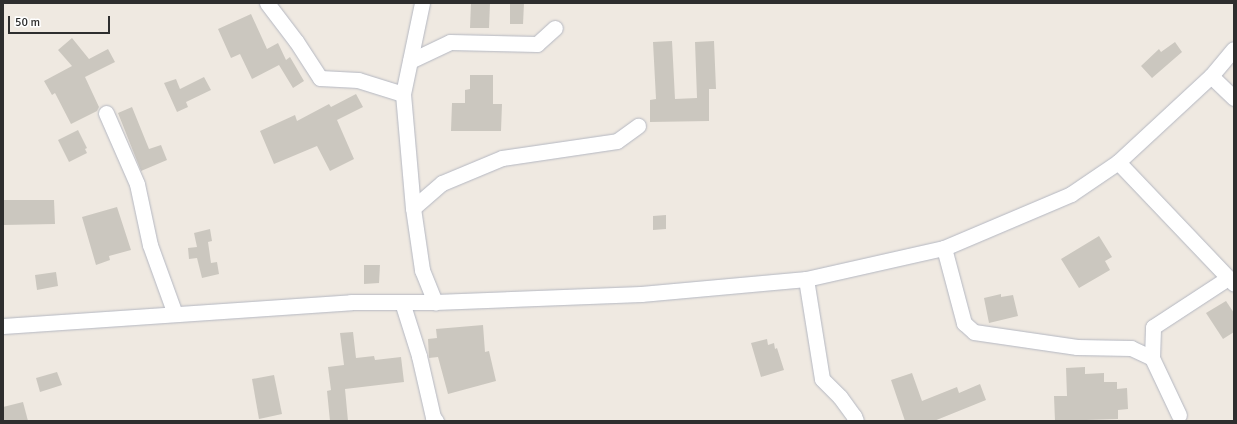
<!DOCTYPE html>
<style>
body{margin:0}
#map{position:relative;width:1237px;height:424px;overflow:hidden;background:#efe9e1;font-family:Signika,sans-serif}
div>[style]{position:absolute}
.building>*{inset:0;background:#cbc7bf}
.roads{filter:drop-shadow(0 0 1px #b4b7c1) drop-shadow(0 0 1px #b4b7c1)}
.minor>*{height:15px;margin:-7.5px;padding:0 7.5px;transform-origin:7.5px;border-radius:7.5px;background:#fff}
span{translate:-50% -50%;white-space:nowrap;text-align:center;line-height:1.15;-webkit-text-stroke:3px #fff;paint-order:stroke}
.frame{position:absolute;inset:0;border:4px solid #2e2e2e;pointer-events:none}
.scale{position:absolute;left:8px;top:16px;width:102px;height:18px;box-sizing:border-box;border:2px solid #2e2e2e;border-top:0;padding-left:5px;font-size:12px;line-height:14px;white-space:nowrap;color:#2e2e2e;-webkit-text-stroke:3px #fff;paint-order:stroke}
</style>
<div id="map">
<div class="building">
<div style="clip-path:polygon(471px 3px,490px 3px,489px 28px,470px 28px)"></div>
<div style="clip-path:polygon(510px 3px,524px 3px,523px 24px,510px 24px)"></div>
<div style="clip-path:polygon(251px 14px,267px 49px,278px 43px,286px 60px,290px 57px,304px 81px,293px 88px,279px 65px,252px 79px,240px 54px,231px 58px,218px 29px)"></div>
<div style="clip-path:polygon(72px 38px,89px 59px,108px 49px,115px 62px,85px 77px,99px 107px,97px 111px,71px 124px,55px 93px,52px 95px,44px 81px,72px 66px,58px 50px)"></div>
<div style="clip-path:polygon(672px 41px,675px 99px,697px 98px,695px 42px,714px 41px,716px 89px,709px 89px,709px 121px,650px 122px,650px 100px,656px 99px,653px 42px)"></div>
<div style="clip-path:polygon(1175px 42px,1182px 52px,1152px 78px,1141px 66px,1159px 49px,1161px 52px)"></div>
<div style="clip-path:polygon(470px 75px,493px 75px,493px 104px,502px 104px,501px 131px,451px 131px,452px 103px,465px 103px,465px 90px,470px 89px)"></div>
<div style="clip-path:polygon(204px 77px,211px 90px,186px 102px,188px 107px,177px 112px,164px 83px,176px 79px,180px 89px)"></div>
<div style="clip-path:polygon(356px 94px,363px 107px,337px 120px,354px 159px,330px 171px,317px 146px,274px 164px,260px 131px,295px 115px,297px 121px,329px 104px,331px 107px)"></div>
<div style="clip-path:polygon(132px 107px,149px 149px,161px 145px,167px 160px,141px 171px,118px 113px)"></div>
<div style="clip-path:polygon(78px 130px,87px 148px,85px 149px,87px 153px,69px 162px,58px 140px)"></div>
<div style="clip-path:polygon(3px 200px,54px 200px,55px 224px,3px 225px)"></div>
<div style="clip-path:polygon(117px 207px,131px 250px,109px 256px,110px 260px,96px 265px,82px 217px)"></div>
<div style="clip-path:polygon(666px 215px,666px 229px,653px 230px,653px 216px)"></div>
<div style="clip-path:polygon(210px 229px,212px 241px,208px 242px,211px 263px,217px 262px,219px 274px,202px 278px,197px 258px,189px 259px,188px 248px,197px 247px,194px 233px)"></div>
<div style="clip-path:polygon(1099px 236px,1112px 257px,1105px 261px,1110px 270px,1079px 288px,1061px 259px)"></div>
<div style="clip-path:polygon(364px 265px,380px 265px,379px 283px,364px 284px)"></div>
<div style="clip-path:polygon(56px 272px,58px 286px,37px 290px,35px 275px)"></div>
<div style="clip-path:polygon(1001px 294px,1001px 297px,1013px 295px,1018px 316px,989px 323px,984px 298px)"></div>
<div style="clip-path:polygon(1226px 301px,1234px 313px,1234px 332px,1223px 339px,1206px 313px)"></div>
<div style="clip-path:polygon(483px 325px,485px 352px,489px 351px,496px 381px,448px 394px,438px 357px,429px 358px,428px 339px,437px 338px,436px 329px)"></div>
<div style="clip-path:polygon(353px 332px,356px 358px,374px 356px,375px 360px,401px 357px,404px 382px,345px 389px,348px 421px,330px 421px,327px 391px,331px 390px,328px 367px,344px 365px,340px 333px)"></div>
<div style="clip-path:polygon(767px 339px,768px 345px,774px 343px,775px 349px,777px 348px,784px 370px,761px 377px,751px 343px)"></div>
<div style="clip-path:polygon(1085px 367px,1085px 374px,1104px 373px,1104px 382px,1117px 382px,1117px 389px,1127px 388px,1128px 409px,1118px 410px,1118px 419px,1055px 421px,1054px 396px,1067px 396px,1066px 368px)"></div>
<div style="clip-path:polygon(57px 372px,62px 385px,40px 392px,36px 378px)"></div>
<div style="clip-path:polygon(912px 373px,922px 401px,957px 387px,959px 393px,980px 384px,986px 400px,934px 421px,905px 421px,891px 380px)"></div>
<div style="clip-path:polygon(274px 375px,282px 414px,259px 419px,252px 379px)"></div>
<div style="clip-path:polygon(23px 402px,28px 421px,3px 421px,3px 407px)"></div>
</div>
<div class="roads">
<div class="minor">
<div style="left:267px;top:3px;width:48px;rotate:52.7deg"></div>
<div style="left:296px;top:41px;width:44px;rotate:57deg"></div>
<div style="left:320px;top:78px;width:38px;rotate:3deg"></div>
<div style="left:358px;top:80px;width:47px;rotate:17.3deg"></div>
<div style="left:422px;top:3px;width:93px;rotate:101.8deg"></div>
<div style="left:403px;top:94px;width:114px;rotate:85deg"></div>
<div style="left:413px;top:208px;width:63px;rotate:81.7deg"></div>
<div style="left:422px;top:270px;width:35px;rotate:68deg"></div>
<div style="left:410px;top:61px;width:44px;rotate:-25.4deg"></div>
<div style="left:450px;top:42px;width:87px;rotate:1.3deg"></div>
<div style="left:537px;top:44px;width:24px;rotate:-42deg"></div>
<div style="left:1211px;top:76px;width:32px;rotate:44deg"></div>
<div style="left:106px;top:113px;width:77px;rotate:66.4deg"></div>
<div style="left:137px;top:184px;width:62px;rotate:78deg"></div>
<div style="left:150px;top:245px;width:73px;rotate:70.1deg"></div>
<div style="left:1118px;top:162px;width:168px;rotate:46.4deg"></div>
<div style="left:413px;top:208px;width:38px;rotate:-41deg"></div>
<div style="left:442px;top:183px;width:65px;rotate:-22.6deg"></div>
<div style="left:502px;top:158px;width:116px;rotate:-8.4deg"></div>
<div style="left:617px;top:141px;width:26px;rotate:-36deg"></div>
<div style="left:944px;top:248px;width:78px;rotate:75.1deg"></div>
<div style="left:964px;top:323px;width:13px;rotate:42deg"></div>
<div style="left:974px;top:332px;width:104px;rotate:8.3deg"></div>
<div style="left:1077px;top:347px;width:54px;rotate:1.1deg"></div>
<div style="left:1131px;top:348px;width:23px;rotate:25deg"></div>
<div style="left:1152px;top:358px;width:63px;rotate:64.7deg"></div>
<div style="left:806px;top:279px;width:101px;rotate:80.9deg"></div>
<div style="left:822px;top:379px;width:25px;rotate:45deg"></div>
<div style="left:840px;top:397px;width:24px;rotate:54deg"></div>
<div style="left:854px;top:416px;width:5px;rotate:68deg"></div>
<div style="left:402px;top:302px;width:57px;rotate:72.5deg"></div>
<div style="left:419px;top:356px;width:63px;rotate:77.1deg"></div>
<div style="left:433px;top:417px;width:5px;rotate:53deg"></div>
<div style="left:3px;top:326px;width:349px;rotate:-3.9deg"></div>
<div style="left:351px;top:302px;width:84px"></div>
<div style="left:435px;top:302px;width:206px;rotate:-2.2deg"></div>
<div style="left:641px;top:294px;width:166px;rotate:-5.2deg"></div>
<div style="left:806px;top:279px;width:141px;rotate:-12.7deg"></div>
<div style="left:944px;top:248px;width:138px;rotate:-23deg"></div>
<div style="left:1071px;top:194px;width:57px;rotate:-34.2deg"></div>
<div style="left:1118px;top:162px;width:127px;rotate:-42.8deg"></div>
<div style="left:1211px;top:76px;width:35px;rotate:-50deg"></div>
<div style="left:1152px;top:358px;width:31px;rotate:-88deg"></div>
<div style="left:1153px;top:327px;width:90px;rotate:-33.2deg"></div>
</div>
</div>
<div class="frame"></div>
<div class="scale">50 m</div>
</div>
